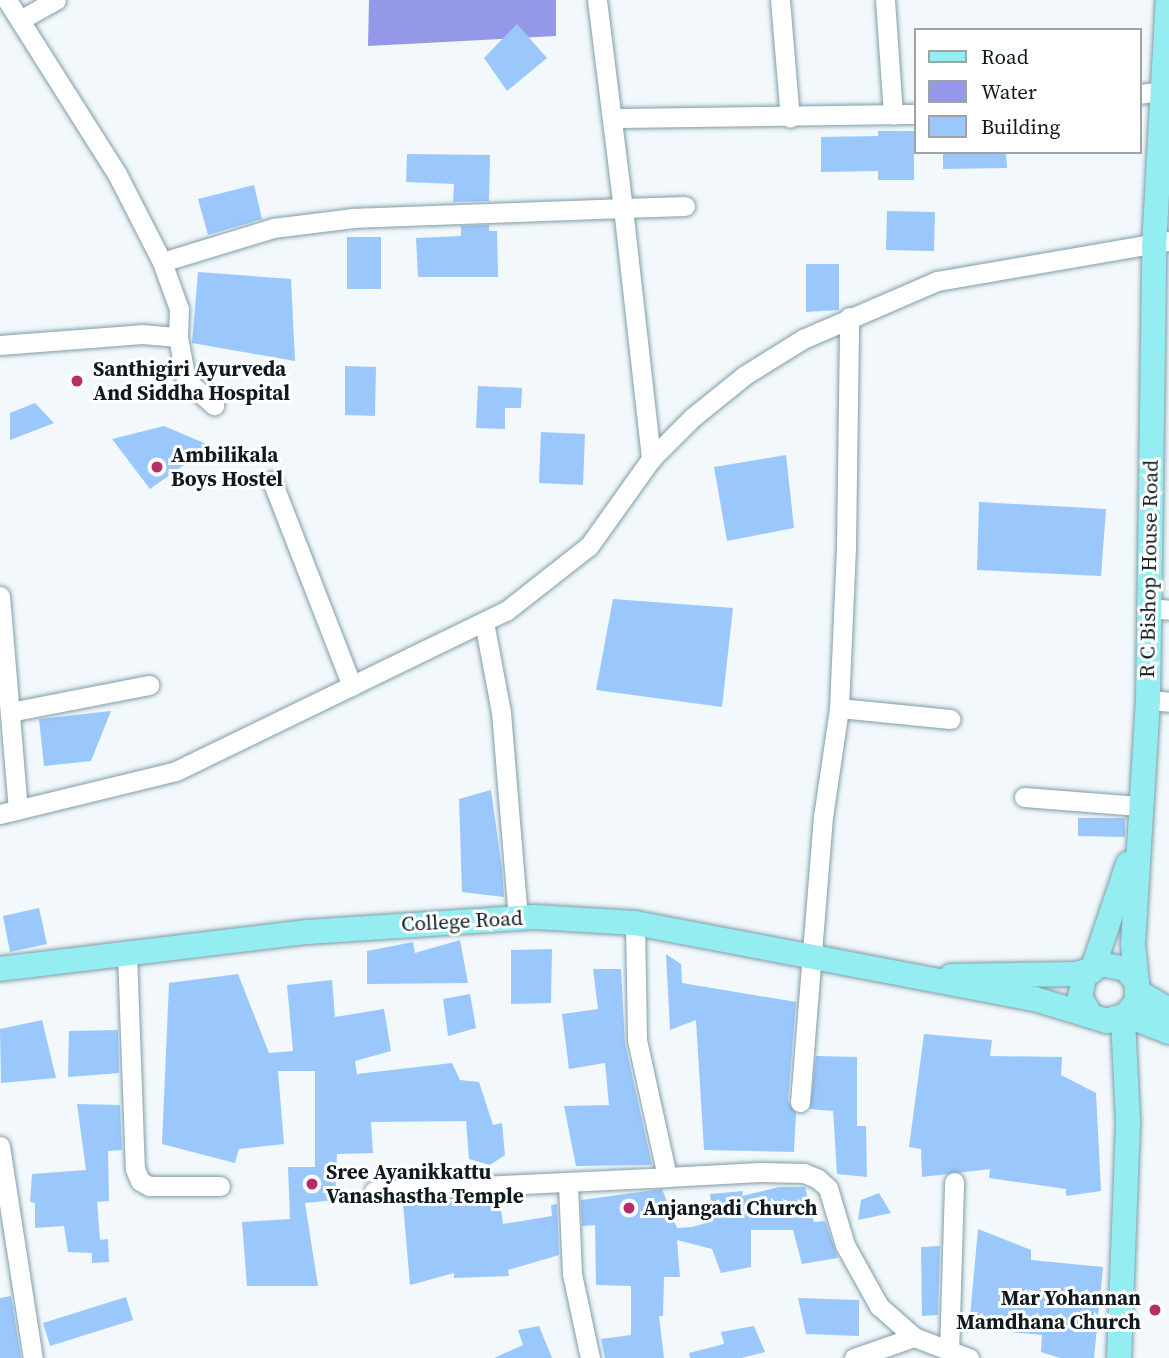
<!DOCTYPE html>
<style>
body{margin:0}
#map{position:relative;width:1169px;height:1358px;overflow:hidden;background:#f2f8fb;font-family:"Source Serif 4",serif}
div>[style]{position:absolute}
.water>*{inset:0;background:#9399e6}
.building>*{inset:0;background:#9ac8fd}
.roads{filter:drop-shadow(0 0 2px #7f9ca9) drop-shadow(0 0 2px #7f9ca9)}
.minor>*{height:19px;margin:-9.5px;padding:0 9.5px;transform-origin:9.5px;border-radius:9.5px;background:#fff}
.major>*{height:24px;margin:-12px;padding:0 12px;transform-origin:12px;border-radius:12px;background:#94edf1}
.dots>*{width:19px;height:19px;translate:-50% -50%;box-sizing:border-box;border:4px solid #fff;border-radius:50%}
span{translate:-50% -50%;white-space:nowrap;text-align:center;line-height:1.15;-webkit-text-stroke:6px #fff;paint-order:stroke}
.poi-label{font-size:21px;color:#0f1a1f;font-weight:700}
.left{translate:0 -50%;text-align:left}
.right{translate:-100% -50%;text-align:right}
.street-label{font-size:21px;color:#0f1a1f}
.legend{position:absolute;left:914px;top:28px;width:228px;height:126px;box-sizing:border-box;background:#fff;border:2px solid #9fa3a5;margin:0;padding:9px 12px;list-style:none;font-size:21px;color:#0f1a1f}
.legend li{display:flex;align-items:center;gap:14px;height:35px}
.legend b{width:35px;border:2px solid #9fa3a5}
</style>
<div id="map">
<div class="water">
<div style="clip-path:polygon(369px 0,556px 0,556px 36px,368px 46px)"></div>
</div>
<div class="building">
<div style="clip-path:polygon(517px 24px,547px 58px,507px 91px,484px 58px)"></div>
<div style="clip-path:polygon(878px 131px,914px 131px,914px 180px,878px 180px,878px 171px,821px 172px,821px 137px,878px 136px)"></div>
<div style="clip-path:polygon(943px 152px,1006px 152px,1007px 168px,943px 169px)"></div>
<div style="clip-path:polygon(407px 154px,490px 155px,489px 201px,453px 202px,454px 184px,406px 182px)"></div>
<div style="clip-path:polygon(254px 185px,262px 219px,208px 235px,198px 199px)"></div>
<div style="clip-path:polygon(887px 211px,935px 212px,934px 251px,886px 250px)"></div>
<div style="clip-path:polygon(489px 225px,489px 231px,497px 231px,498px 277px,418px 277px,416px 238px,461px 236px,461px 226px)"></div>
<div style="clip-path:polygon(347px 237px,381px 237px,381px 289px,347px 289px)"></div>
<div style="clip-path:polygon(806px 264px,839px 264px,839px 310px,806px 312px)"></div>
<div style="clip-path:polygon(198px 272px,291px 279px,295px 361px,192px 343px)"></div>
<div style="clip-path:polygon(345px 366px,376px 367px,375px 416px,345px 415px)"></div>
<div style="clip-path:polygon(478px 386px,522px 388px,521px 408px,505px 408px,505px 429px,476px 428px)"></div>
<div style="clip-path:polygon(35px 403px,54px 423px,10px 440px,10px 413px)"></div>
<div style="clip-path:polygon(164px 426px,211px 446px,150px 489px,112px 439px)"></div>
<div style="clip-path:polygon(541px 432px,585px 434px,583px 485px,539px 483px)"></div>
<div style="clip-path:polygon(786px 455px,794px 528px,727px 541px,714px 467px)"></div>
<div style="clip-path:polygon(979px 502px,1106px 509px,1101px 576px,977px 570px)"></div>
<div style="clip-path:polygon(613px 599px,733px 608px,722px 707px,596px 690px)"></div>
<div style="clip-path:polygon(111px 711px,91px 761px,44px 766px,39px 719px)"></div>
<div style="clip-path:polygon(491px 790px,502px 869px,504px 897px,462px 892px,459px 799px)"></div>
<div style="clip-path:polygon(1078px 818px,1125px 818px,1125px 837px,1078px 836px)"></div>
<div style="clip-path:polygon(39px 908px,47px 944px,10px 952px,3px 916px)"></div>
<div style="clip-path:polygon(460px 940px,468px 983px,367px 984px,367px 951px,413px 942px,415px 953px)"></div>
<div style="clip-path:polygon(552px 949px,551px 1003px,511px 1004px,511px 950px)"></div>
<div style="clip-path:polygon(666px 954px,681px 964px,682px 983px,796px 1002px,788px 1101px,796px 1113px,794px 1152px,704px 1150px,696px 1020px,670px 1030px)"></div>
<div style="clip-path:polygon(593px 969px,621px 969px,625px 1043px,652px 1165px,576px 1166px,564px 1106px,609px 1105px,605px 1063px,569px 1069px,562px 1014px,598px 1009px)"></div>
<div style="clip-path:polygon(238px 974px,269px 1053px,293px 1051px,287px 985px,332px 980px,335px 1017px,384px 1009px,391px 1051px,355px 1061px,357px 1074px,452px 1063px,460px 1080px,479px 1082px,493px 1125px,502px 1123px,505px 1155px,490px 1165px,469px 1159px,466px 1121px,371px 1122px,373px 1153px,337px 1154px,335px 1200px,305px 1203px,318px 1286px,247px 1286px,242px 1222px,290px 1219px,288px 1167px,315px 1167px,315px 1071px,278px 1071px,284px 1144px,239px 1149px,235px 1163px,162px 1144px,169px 983px)"></div>
<div style="clip-path:polygon(470px 994px,476px 1028px,448px 1036px,443px 999px)"></div>
<div style="clip-path:polygon(42px 1020px,56px 1078px,1px 1083px,0 1029px)"></div>
<div style="clip-path:polygon(118px 1030px,119px 1073px,68px 1077px,69px 1031px)"></div>
<div style="clip-path:polygon(924px 1034px,992px 1040px,990px 1056px,1062px 1057px,1061px 1075px,1096px 1093px,1101px 1191px,1066px 1196px,1066px 1189px,989px 1178px,990px 1169px,922px 1177px,921px 1149px,909px 1147px)"></div>
<div style="clip-path:polygon(816px 1056px,857px 1057px,857px 1126px,866px 1126px,867px 1177px,837px 1174px,833px 1111px,810px 1109px)"></div>
<div style="clip-path:polygon(77px 1104px,120px 1105px,122px 1150px,108px 1151px,109px 1201px,97px 1202px,100px 1240px,108px 1239px,109px 1262px,92px 1263px,92px 1253px,68px 1252px,64px 1226px,35px 1228px,35px 1203px,30px 1202px,32px 1174px,86px 1170px)"></div>
<div style="clip-path:polygon(779px 1187px,805px 1187px,814px 1222px,825px 1221px,838px 1258px,802px 1264px,793px 1230px,751px 1230px,751px 1267px,721px 1273px,712px 1249px,677px 1240px,680px 1277px,664px 1277px,663px 1316px,659px 1316px,664px 1358px,605px 1358px,601px 1339px,631px 1335px,631px 1286px,596px 1285px,595px 1225px,582px 1226px,581px 1200px,662px 1189px,677px 1228px,692px 1227px,713px 1221px,710px 1194px,743px 1191px,742px 1196px)"></div>
<div style="clip-path:polygon(879px 1193px,891px 1213px,858px 1220px,861px 1200px)"></div>
<div style="clip-path:polygon(468px 1200px,469px 1204px,500px 1202px,503px 1224px,552px 1216px,551px 1205px,557px 1204px,559px 1255px,508px 1270px,509px 1276px,454px 1278px,454px 1273px,410px 1285px,403px 1203px)"></div>
<div style="clip-path:polygon(978px 1229px,1031px 1250px,1031px 1260px,1103px 1267px,1094px 1358px,1060px 1358px,1041px 1352px,1042px 1335px,969px 1328px)"></div>
<div style="clip-path:polygon(940px 1246px,938px 1315px,922px 1316px,921px 1247px)"></div>
<div style="clip-path:polygon(11px 1296px,21px 1358px,0 1358px,0 1298px)"></div>
<div style="clip-path:polygon(126px 1297px,133px 1320px,50px 1346px,43px 1323px)"></div>
<div style="clip-path:polygon(798px 1298px,859px 1300px,859px 1336px,806px 1334px)"></div>
<div style="clip-path:polygon(539px 1326px,552px 1358px,494px 1358px,523px 1345px,518px 1330px)"></div>
<div style="clip-path:polygon(754px 1326px,765px 1352px,741px 1358px,690px 1358px,689px 1353px,724px 1344px,721px 1332px)"></div>
</div>
<div class="roads">
<div class="minor">
<div style="left:7px;top:0;width:206px;rotate:57.7deg"></div>
<div style="left:117px;top:174px;width:99px;rotate:62.9deg"></div>
<div style="left:162px;top:262px;width:116px;rotate:-17deg"></div>
<div style="left:273px;top:228px;width:81px;rotate:-7.1deg"></div>
<div style="left:353px;top:218px;width:270px;rotate:-2.1deg"></div>
<div style="left:623px;top:208px;width:253px;rotate:83.6deg"></div>
<div style="left:597px;top:0;width:210px;rotate:82.9deg"></div>
<div style="left:623px;top:208px;width:62px;rotate:-1.8deg"></div>
<div style="left:780px;top:0;width:118px;rotate:85.2deg"></div>
<div style="left:885px;top:0;width:115px;rotate:86deg"></div>
<div style="left:20px;top:20px;width:41px;rotate:-29.1deg"></div>
<div style="left:1139px;top:94px;width:24px;rotate:-7deg"></div>
<div style="left:612px;top:118px;width:303px;rotate:-0.8deg"></div>
<div style="left:178px;top:337px;width:44px;rotate:79.5deg"></div>
<div style="left:186px;top:380px;width:38px;rotate:42deg"></div>
<div style="left:0;top:345px;width:142px;rotate:-4.4deg"></div>
<div style="left:142px;top:334px;width:36px;rotate:5deg"></div>
<div style="left:178px;top:337px;width:28px;rotate:-88deg"></div>
<div style="left:179px;top:309px;width:50px;rotate:-109.9deg"></div>
<div style="left:272px;top:481px;width:220px;rotate:68.7deg"></div>
<div style="left:0;top:596px;width:214px;rotate:85.2deg"></div>
<div style="left:1148px;top:608px;width:21px;rotate:5deg"></div>
<div style="left:484px;top:622px;width:92px;rotate:79.3deg"></div>
<div style="left:501px;top:712px;width:207px;rotate:85.3deg"></div>
<div style="left:1148px;top:700px;width:21px;rotate:5deg"></div>
<div style="left:839px;top:708px;width:112px;rotate:5.7deg"></div>
<div style="left:10px;top:712px;width:142px;rotate:-11deg"></div>
<div style="left:1024px;top:797px;width:115px;rotate:4.5deg"></div>
<div style="left:0;top:814px;width:181px;rotate:-13.7deg"></div>
<div style="left:176px;top:771px;width:367px;rotate:-25.9deg"></div>
<div style="left:506px;top:611px;width:105px;rotate:-38.1deg"></div>
<div style="left:589px;top:546px;width:107px;rotate:-54.5deg"></div>
<div style="left:651px;top:459px;width:59px;rotate:-45deg"></div>
<div style="left:693px;top:417px;width:67px;rotate:-38.9deg"></div>
<div style="left:745px;top:375px;width:68px;rotate:-31.8deg"></div>
<div style="left:803px;top:339px;width:146px;rotate:-23.4deg"></div>
<div style="left:937px;top:281px;width:235px;rotate:-9.8deg"></div>
<div style="left:635px;top:923px;width:117px;rotate:89deg"></div>
<div style="left:637px;top:1040px;width:140px;rotate:77.6deg"></div>
<div style="left:667px;top:1177px;width:93px;rotate:-3.1deg"></div>
<div style="left:760px;top:1172px;width:44px;rotate:1.3deg"></div>
<div style="left:804px;top:1173px;width:15px;rotate:23deg"></div>
<div style="left:818px;top:1179px;width:13px;rotate:42deg"></div>
<div style="left:828px;top:1188px;width:59px;rotate:73.4deg"></div>
<div style="left:845px;top:1245px;width:70px;rotate:60.9deg"></div>
<div style="left:879px;top:1306px;width:47px;rotate:41.5deg"></div>
<div style="left:127px;top:953px;width:216px;rotate:87.9deg"></div>
<div style="left:135px;top:1169px;width:13px;rotate:67deg"></div>
<div style="left:140px;top:1181px;width:10px;rotate:29deg"></div>
<div style="left:149px;top:1186px;width:71px"></div>
<div style="left:800px;top:1102px;width:286px;rotate:-85.4deg"></div>
<div style="left:823px;top:817px;width:110px;rotate:-81.6deg"></div>
<div style="left:839px;top:708px;width:162px;rotate:-87.5deg"></div>
<div style="left:846px;top:546px;width:229px;rotate:-89.2deg"></div>
<div style="left:0;top:1146px;width:215px;rotate:81.2deg"></div>
<div style="left:568px;top:1185px;width:89px;rotate:87.4deg"></div>
<div style="left:572px;top:1274px;width:86px;rotate:77.9deg"></div>
<div style="left:374px;top:1191px;width:293px;rotate:-2.7deg"></div>
<div style="left:949px;top:1354px;width:172px;rotate:-88.3deg"></div>
<div style="left:854px;top:1358px;width:64px;rotate:-19.3deg"></div>
<div style="left:914px;top:1337px;width:59px;rotate:20.9deg"></div>
</div>
<div class="major">
<div style="left:1093px;top:968px;width:110px;rotate:-71.4deg"></div>
<div style="left:0;top:969px;width:310px;rotate:-6.9deg"></div>
<div style="left:308px;top:932px;width:227px;rotate:-3.8deg"></div>
<div style="left:535px;top:917px;width:100px;rotate:3.4deg"></div>
<div style="left:635px;top:923px;width:407px;rotate:10.8deg"></div>
<div style="left:1035px;top:999px;width:75px;rotate:17deg"></div>
<div style="left:1107px;top:1021px;width:20px;rotate:-18deg"></div>
<div style="left:1126px;top:1015px;width:18px;rotate:-52deg"></div>
<div style="left:1137px;top:1001px;width:18px;rotate:-90deg"></div>
<div style="left:1137px;top:983px;width:18px;rotate:-128deg"></div>
<div style="left:1126px;top:969px;width:25px;rotate:-169deg"></div>
<div style="left:1101px;top:964px;width:21px;rotate:143deg"></div>
<div style="left:1084px;top:977px;width:20px;rotate:101deg"></div>
<div style="left:1080px;top:997px;width:20px;rotate:60deg"></div>
<div style="left:951px;top:976px;width:125px;rotate:-0.9deg"></div>
<div style="left:1076px;top:974px;width:15px;rotate:-16deg"></div>
<div style="left:1137px;top:983px;width:38px;rotate:-96deg"></div>
<div style="left:1133px;top:945px;width:245px;rotate:-86.5deg"></div>
<div style="left:1148px;top:700px;width:453px;rotate:-89.2deg"></div>
<div style="left:1154px;top:247px;width:247px;rotate:-86.8deg"></div>
<div style="left:1138px;top:992px;width:36px;rotate:30deg"></div>
<div style="left:1126px;top:1015px;width:46px;rotate:21.6deg"></div>
<div style="left:1119px;top:1358px;width:237px;rotate:-87.8deg"></div>
<div style="left:1128px;top:1121px;width:104px;rotate:-92.8deg"></div>
</div>
</div>
<div class="dots">
<div style="left:77px;top:381px;background:#b72d68"></div>
<div style="left:157px;top:467px;background:#b72d68"></div>
<div style="left:312px;top:1184px;background:#b72d68"></div>
<div style="left:629px;top:1208px;background:#b72d68"></div>
<div style="left:1155px;top:1310px;background:#b72d68"></div>
</div>
<div class="poi-label">
<span class="left" style="left:93px;top:381px">Santhigiri Ayurveda<br>And Siddha Hospital</span>
<span class="left" style="left:171px;top:467px">Ambilikala<br>Boys Hostel</span>
<span class="left" style="left:326px;top:1184px">Sree Ayanikkattu<br>Vanashastha Temple</span>
<span class="left" style="left:643px;top:1208px">Anjangadi Church</span>
<span class="right" style="left:1141px;top:1310px">Mar Yohannan<br>Mamdhana Church</span>
</div>
<div class="street-label">
<span style="left:1149px;top:569px;rotate:-89deg">R C Bishop House Road</span>
<span style="left:462px;top:921px;rotate:-3deg">College Road</span>
</div>
<ul class="legend">
<li><b style="height:9px;background:#94edf1"></b>Road</li>
<li><b style="height:19px;background:#9399e6"></b>Water</li>
<li><b style="height:19px;background:#9ac8fd"></b>Building</li>
</ul>
</div>
